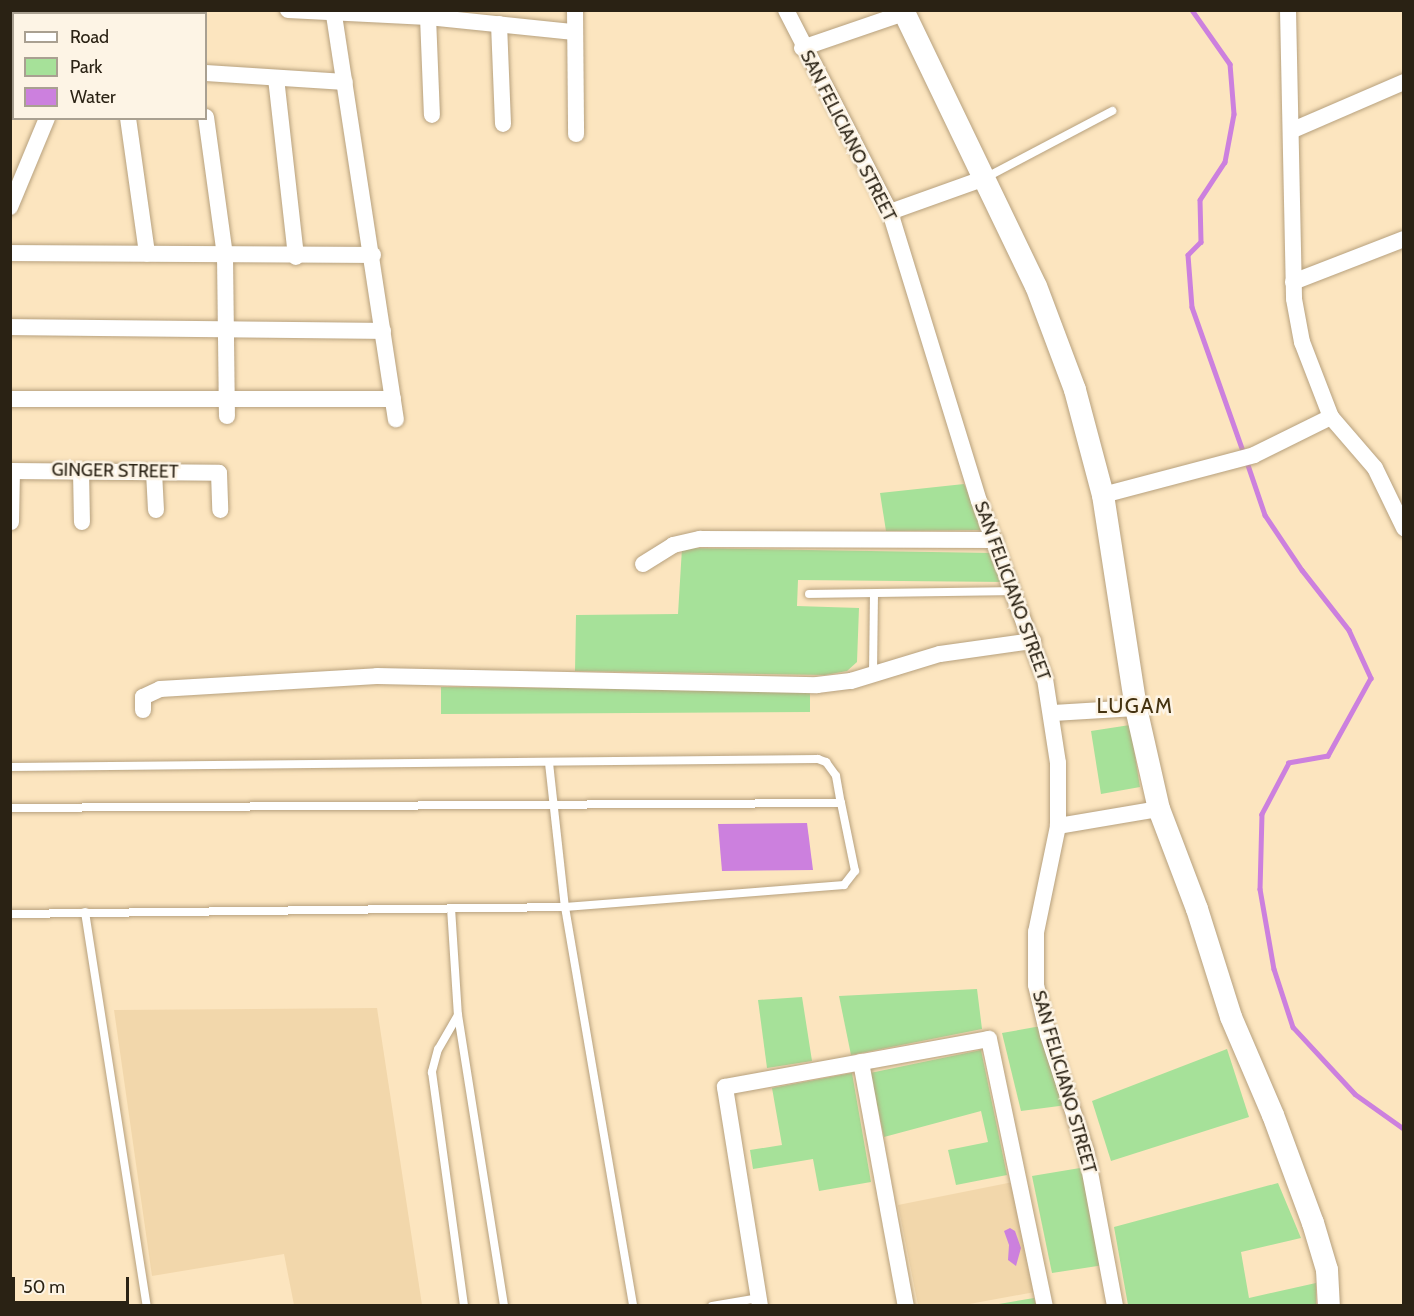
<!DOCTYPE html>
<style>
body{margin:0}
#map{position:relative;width:1414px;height:1316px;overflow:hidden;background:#fce5bf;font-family:Cabin,sans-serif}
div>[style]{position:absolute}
.built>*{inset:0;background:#f2d7ab}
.green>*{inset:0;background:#a6e199}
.water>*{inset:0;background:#cc80de}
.stream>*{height:4.5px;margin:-2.25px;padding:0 2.25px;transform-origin:2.25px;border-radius:2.25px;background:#cc80de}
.roads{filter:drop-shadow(0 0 2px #b7a17e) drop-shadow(0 0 2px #b7a17e)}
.lane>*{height:8px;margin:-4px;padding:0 4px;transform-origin:4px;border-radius:4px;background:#fff}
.street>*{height:16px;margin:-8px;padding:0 8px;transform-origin:8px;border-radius:8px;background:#fff}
.secondary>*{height:22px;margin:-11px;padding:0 11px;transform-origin:11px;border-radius:11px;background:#fff}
span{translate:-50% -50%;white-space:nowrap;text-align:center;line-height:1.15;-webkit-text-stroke:5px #fdf4e5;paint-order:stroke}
.street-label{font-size:18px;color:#2a2214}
.quarter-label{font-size:21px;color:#453311;letter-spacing:1.5px}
.frame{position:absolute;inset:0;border:12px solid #2a2214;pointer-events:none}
.legend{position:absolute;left:12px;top:12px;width:195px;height:108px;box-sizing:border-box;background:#fdf4e5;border:2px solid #a9a091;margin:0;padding:8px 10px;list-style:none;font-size:18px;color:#2a2214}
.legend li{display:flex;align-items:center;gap:12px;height:30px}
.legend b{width:30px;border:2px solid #a9a091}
.scale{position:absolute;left:12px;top:1277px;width:117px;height:27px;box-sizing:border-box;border:3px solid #2a2214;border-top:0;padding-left:8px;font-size:18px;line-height:21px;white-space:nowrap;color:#2a2214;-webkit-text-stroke:4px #fdf4e5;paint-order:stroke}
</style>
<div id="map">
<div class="built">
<div style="clip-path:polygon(377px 1008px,422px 1305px,294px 1305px,284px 1254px,152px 1276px,114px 1010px)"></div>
<div style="clip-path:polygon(1013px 1182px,1035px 1292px,964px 1305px,918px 1305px,898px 1205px)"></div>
</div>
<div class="green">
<div style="clip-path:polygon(964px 484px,985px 530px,886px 531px,880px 493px)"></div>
<div style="clip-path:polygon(682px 548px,993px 553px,1006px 582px,798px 580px,797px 606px,859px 608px,857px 662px,847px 671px,825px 675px,575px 671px,576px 615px,678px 614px)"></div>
<div style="clip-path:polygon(441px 687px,810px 690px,810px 712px,441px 714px)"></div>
<div style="clip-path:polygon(1130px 725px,1140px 787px,1101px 794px,1091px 731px)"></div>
<div style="clip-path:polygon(977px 989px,982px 1029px,851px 1055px,839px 996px)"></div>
<div style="clip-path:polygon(802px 997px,812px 1061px,767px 1068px,758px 1000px)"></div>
<div style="clip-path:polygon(1041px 1026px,1067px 1105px,1021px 1111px,1002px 1033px)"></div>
<div style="clip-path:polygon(1227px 1049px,1249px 1117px,1111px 1161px,1092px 1101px)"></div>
<div style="clip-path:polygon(981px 1050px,1007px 1175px,956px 1185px,948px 1150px,988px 1142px,981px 1111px,884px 1137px,870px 1073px)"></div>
<div style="clip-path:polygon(852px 1073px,871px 1182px,819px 1191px,813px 1159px,753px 1169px,750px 1150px,782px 1145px,772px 1088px)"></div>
<div style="clip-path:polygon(1086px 1167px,1104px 1265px,1052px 1273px,1032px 1176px)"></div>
<div style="clip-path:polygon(1278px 1183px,1301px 1238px,1241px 1252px,1249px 1298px,1316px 1283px,1316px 1305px,1128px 1305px,1114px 1227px)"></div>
<div style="clip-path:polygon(1034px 1298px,1036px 1305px,993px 1305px)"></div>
</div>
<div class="water">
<div style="clip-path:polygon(807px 823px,813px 870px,722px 871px,718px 824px)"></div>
<div style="clip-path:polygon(1010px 1228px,1015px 1231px,1021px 1248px,1016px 1266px,1008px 1260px,1009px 1245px,1004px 1231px)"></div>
</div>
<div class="stream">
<div style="left:1192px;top:10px;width:66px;rotate:54.9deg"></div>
<div style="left:1230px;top:64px;width:50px;rotate:85.4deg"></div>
<div style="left:1234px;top:114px;width:49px;rotate:100.6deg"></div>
<div style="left:1225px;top:162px;width:45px;rotate:123.3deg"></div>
<div style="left:1200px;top:200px;width:42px;rotate:88.6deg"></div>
<div style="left:1201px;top:242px;width:18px;rotate:135deg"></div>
<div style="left:1188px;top:255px;width:52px;rotate:85.6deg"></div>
<div style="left:1192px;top:307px;width:156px;rotate:70.5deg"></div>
<div style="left:1247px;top:462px;width:56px;rotate:71.2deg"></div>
<div style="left:1265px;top:515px;width:66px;rotate:56.1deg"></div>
<div style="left:1302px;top:570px;width:76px;rotate:51.9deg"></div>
<div style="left:1349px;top:630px;width:53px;rotate:65.4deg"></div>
<div style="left:1371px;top:678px;width:89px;rotate:118.9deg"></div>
<div style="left:1328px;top:756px;width:40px;rotate:170deg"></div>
<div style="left:1289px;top:763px;width:58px;rotate:117.9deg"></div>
<div style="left:1262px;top:814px;width:75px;rotate:91.5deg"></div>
<div style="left:1260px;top:889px;width:81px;rotate:80.1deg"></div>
<div style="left:1274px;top:969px;width:61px;rotate:71.9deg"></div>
<div style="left:1293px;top:1027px;width:91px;rotate:47.2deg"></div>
<div style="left:1355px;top:1094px;width:60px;rotate:35.5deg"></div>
</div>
<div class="roads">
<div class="lane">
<div style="left:985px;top:178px;width:144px;rotate:-27.8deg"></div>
<div style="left:809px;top:594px;width:206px;rotate:-0.8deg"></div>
<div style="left:873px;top:674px;width:80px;rotate:-89.3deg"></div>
<div style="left:549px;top:763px;width:145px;rotate:83.7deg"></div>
<div style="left:565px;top:907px;width:280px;rotate:-4.5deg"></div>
<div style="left:844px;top:885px;width:18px;rotate:-52deg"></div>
<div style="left:855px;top:871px;width:69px;rotate:-101.6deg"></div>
<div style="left:10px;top:767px;width:808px;rotate:-0.57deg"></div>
<div style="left:818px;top:759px;width:9px;rotate:21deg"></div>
<div style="left:826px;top:762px;width:17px;rotate:54deg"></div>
<div style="left:836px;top:776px;width:27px;rotate:80deg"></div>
<div style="left:841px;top:803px;width:831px;rotate:179.66deg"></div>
<div style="left:451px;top:908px;width:107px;rotate:86.3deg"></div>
<div style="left:458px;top:1015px;width:295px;rotate:81deg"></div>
<div style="left:85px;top:912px;width:399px;rotate:81.1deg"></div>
<div style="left:10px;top:914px;width:555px;rotate:-0.72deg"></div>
<div style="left:565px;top:907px;width:405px;rotate:80.3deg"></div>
<div style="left:458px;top:1015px;width:39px;rotate:120deg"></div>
<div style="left:438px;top:1049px;width:24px;rotate:105deg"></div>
<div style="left:432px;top:1072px;width:236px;rotate:82.2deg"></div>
<div style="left:712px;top:1306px;width:48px;rotate:-9.7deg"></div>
</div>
<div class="street">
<div style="left:288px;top:10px;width:140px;rotate:2.9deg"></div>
<div style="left:428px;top:17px;width:147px;rotate:5.9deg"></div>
<div style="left:575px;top:10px;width:124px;rotate:89.5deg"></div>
<div style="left:786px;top:10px;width:227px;rotate:62.8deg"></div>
<div style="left:890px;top:212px;width:302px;rotate:72.9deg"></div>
<div style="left:979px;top:501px;width:190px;rotate:69.7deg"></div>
<div style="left:1045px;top:679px;width:85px;rotate:81.2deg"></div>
<div style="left:1058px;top:763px;width:63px;rotate:90deg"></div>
<div style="left:1058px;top:826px;width:108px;rotate:101.7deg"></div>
<div style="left:1036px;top:932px;width:53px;rotate:90deg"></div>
<div style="left:1036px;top:985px;width:51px;rotate:76.5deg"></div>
<div style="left:1048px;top:1035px;width:122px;rotate:71.9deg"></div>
<div style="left:1086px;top:1151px;width:158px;rotate:79.4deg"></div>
<div style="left:1288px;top:10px;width:289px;rotate:88.8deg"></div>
<div style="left:1294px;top:299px;width:44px;rotate:79.5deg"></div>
<div style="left:1302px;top:342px;width:80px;rotate:68.9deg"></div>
<div style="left:1331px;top:417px;width:67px;rotate:49.2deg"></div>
<div style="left:1375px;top:468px;width:67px;rotate:64.2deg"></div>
<div style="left:93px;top:14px;width:4px;rotate:-63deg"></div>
<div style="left:334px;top:15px;width:409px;rotate:81.3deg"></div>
<div style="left:428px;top:17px;width:98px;rotate:87.7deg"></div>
<div style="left:499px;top:24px;width:100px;rotate:87.7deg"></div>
<div style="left:802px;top:48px;width:108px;rotate:-18.9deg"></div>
<div style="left:206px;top:73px;width:139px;rotate:3.7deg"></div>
<div style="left:276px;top:78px;width:180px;rotate:83.6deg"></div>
<div style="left:206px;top:117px;width:140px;rotate:82.2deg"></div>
<div style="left:225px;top:256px;width:160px;rotate:89.3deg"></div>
<div style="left:128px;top:118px;width:137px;rotate:82deg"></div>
<div style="left:1293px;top:130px;width:121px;rotate:-23.4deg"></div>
<div style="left:10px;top:207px;width:96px;rotate:-67.4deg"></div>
<div style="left:890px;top:212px;width:98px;rotate:-19.7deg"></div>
<div style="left:10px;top:253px;width:363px;rotate:0.3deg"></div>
<div style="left:1293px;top:282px;width:119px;rotate:-21.2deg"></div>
<div style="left:10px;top:327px;width:373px;rotate:0.6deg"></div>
<div style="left:10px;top:399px;width:383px"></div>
<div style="left:10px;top:471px;width:209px;rotate:0.5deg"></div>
<div style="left:219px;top:473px;width:37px;rotate:88deg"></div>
<div style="left:81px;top:471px;width:51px;rotate:88.9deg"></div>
<div style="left:154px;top:472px;width:38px;rotate:87deg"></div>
<div style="left:1103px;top:495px;width:156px;rotate:-14.8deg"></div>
<div style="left:1254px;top:455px;width:86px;rotate:-26.3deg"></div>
<div style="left:11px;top:522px;width:51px;rotate:-88.9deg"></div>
<div style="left:643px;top:564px;width:36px;rotate:-32deg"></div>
<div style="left:673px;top:545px;width:28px;rotate:-13deg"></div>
<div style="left:700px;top:539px;width:295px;rotate:0.2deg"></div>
<div style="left:143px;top:710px;width:13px;rotate:-90deg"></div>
<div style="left:143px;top:697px;width:19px;rotate:-25deg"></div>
<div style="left:160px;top:689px;width:217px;rotate:-3.4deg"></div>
<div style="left:377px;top:676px;width:440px;rotate:1.2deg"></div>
<div style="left:817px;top:685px;width:34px;rotate:-7deg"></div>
<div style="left:851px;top:681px;width:93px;rotate:-16.9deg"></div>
<div style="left:940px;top:654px;width:94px;rotate:-8deg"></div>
<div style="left:1053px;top:713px;width:83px;rotate:-3.4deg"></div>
<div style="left:1058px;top:826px;width:102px;rotate:-9.6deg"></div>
<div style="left:861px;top:1062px;width:248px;rotate:79.6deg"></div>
<div style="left:760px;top:1306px;width:222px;rotate:-99.1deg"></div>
<div style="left:725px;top:1087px;width:268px;rotate:-10.3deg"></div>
<div style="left:989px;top:1039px;width:273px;rotate:78.2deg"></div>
</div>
<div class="secondary">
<div style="left:903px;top:10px;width:306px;rotate:64.3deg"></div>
<div style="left:1036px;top:286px;width:111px;rotate:69.4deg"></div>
<div style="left:1075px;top:390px;width:109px;rotate:75.1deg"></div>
<div style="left:1103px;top:495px;width:216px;rotate:81.2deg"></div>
<div style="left:1136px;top:708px;width:104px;rotate:77.2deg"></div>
<div style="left:1159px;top:809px;width:107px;rotate:69.2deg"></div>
<div style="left:1197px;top:909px;width:113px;rotate:72.5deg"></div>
<div style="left:1231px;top:1017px;width:107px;rotate:66.8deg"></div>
<div style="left:1273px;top:1115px;width:115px;rotate:69.7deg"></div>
<div style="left:1313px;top:1223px;width:49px;rotate:73.4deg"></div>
<div style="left:1327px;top:1270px;width:36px;rotate:87deg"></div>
</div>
</div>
<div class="street-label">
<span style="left:848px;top:136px;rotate:63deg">SAN FELICIANO STREET</span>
<span style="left:115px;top:471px;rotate:1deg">GINGER STREET</span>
<span style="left:1012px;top:591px;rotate:70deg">SAN FELICIANO STREET</span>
<span style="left:1064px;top:1082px;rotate:74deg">SAN FELICIANO STREET</span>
</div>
<div class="quarter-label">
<span style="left:1135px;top:706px">LUGAM</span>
</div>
<div class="frame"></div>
<ul class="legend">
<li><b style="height:8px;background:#fff"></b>Road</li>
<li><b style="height:16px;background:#a6e199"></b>Park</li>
<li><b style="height:16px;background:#cc80de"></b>Water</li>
</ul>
<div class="scale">50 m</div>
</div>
